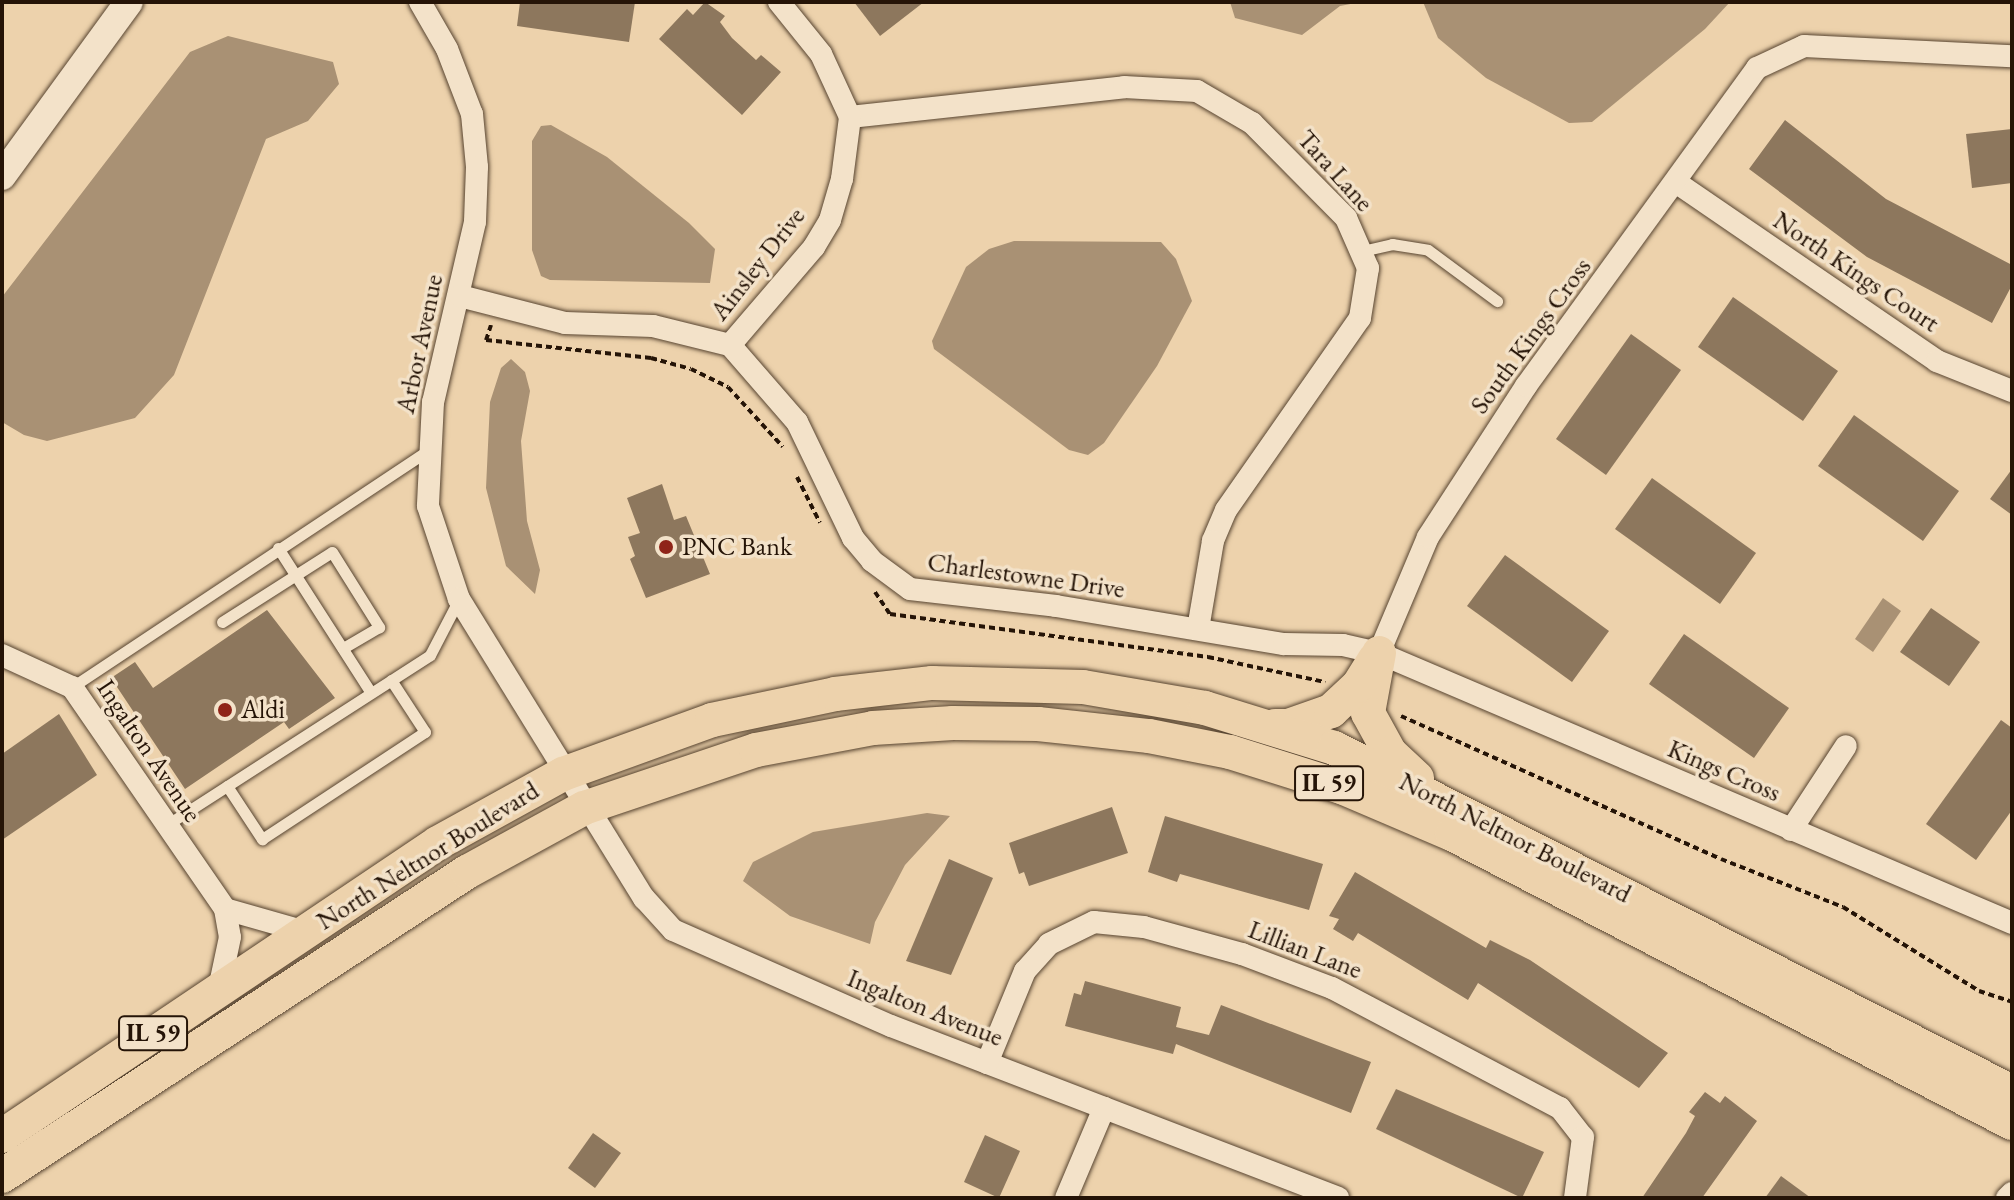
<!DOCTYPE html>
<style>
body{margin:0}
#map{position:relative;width:2014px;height:1200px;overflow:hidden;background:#edd2ac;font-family:"EB Garamond",serif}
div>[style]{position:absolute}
.water>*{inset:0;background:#a99174}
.building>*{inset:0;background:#8d775d}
.path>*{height:4px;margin-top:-2px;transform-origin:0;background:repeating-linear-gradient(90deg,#251407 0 6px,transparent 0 10px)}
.roads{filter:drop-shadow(0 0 2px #574430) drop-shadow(0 0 2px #574430)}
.service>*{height:11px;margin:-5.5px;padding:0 5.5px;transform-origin:5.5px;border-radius:5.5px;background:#f3e2c9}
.minor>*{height:22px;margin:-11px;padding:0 11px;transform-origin:11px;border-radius:11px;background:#f3e2c9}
.tertiary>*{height:28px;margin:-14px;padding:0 14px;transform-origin:14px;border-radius:14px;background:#f3e2c9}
.primary>*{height:34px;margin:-17px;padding:0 17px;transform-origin:17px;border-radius:17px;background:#edd2ac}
.dots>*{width:22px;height:22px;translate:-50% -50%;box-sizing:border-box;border:4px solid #f3e2c9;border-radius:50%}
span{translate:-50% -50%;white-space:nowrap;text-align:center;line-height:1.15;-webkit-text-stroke:7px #f3e2c9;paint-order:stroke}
.shield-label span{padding:2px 6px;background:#f3e2c9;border:2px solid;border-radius:6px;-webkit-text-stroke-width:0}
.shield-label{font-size:24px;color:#251407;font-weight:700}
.street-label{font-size:26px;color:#251407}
.poi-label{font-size:26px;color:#251407}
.left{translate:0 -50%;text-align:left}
.frame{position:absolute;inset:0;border:4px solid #251407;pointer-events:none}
</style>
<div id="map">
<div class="water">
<div style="clip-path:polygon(1230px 2px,1361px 2px,1340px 6px,1302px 35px,1235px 18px)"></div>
<div style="clip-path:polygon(1423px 2px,1730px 2px,1705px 29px,1592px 122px,1569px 123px,1486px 78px,1438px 38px)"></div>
<div style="clip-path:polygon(228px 36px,333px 62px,339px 84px,308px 121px,266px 139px,174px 375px,135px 418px,47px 441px,24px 435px,2px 422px,2px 297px,190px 52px)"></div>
<div style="clip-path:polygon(551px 125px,607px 157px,689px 223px,715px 249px,710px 283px,550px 280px,541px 276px,532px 250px,532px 141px,541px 126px)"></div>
<div style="clip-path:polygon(1014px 241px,1161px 242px,1176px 259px,1192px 301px,1157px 366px,1104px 443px,1088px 455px,1069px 450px,934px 349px,932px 341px,966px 267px,989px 249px)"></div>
<div style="clip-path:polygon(511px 359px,525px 372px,530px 391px,521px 441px,527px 521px,540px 570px,535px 594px,506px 566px,486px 488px,490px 402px,501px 368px)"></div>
<div style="clip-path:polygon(1883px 598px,1901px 611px,1873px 652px,1855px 639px)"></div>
<div style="clip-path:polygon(927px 813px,950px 816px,905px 865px,875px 922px,870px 944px,790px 916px,743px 881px,753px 862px,813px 832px)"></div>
</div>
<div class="building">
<div style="clip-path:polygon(520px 2px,635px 2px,629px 42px,517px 26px)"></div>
<div style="clip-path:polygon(705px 2px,725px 16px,720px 22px,732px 38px,756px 60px,761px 55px,781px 72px,742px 115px,659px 39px,687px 9px,693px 15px)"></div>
<div style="clip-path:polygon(854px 2px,924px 2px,880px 36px)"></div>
<div style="clip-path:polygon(1785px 120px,1886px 199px,2012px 265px,2012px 285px,1992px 323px,1867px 257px,1749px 169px)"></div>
<div style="clip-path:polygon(2012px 129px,2012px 183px,1972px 188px,1966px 134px)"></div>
<div style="clip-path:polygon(1733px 297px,1838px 371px,1803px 421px,1698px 347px)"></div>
<div style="clip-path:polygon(1631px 334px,1681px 370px,1606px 475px,1556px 439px)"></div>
<div style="clip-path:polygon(1854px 415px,1959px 491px,1923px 541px,1818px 466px)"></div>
<div style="clip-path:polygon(2012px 469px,2012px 515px,1990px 499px)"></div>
<div style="clip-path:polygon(1652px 478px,1756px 553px,1720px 604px,1615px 529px)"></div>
<div style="clip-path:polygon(662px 484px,674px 520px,686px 516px,710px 574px,646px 598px,630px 559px,635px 556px,628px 537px,640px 533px,627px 498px)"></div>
<div style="clip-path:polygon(1505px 555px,1609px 631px,1572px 682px,1467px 606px)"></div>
<div style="clip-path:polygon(1931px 608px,1980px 642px,1949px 686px,1900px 652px)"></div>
<div style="clip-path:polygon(267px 610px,335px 698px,289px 729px,284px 722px,185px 789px,111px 678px,135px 662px,153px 688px)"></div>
<div style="clip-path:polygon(1684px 634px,1789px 708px,1754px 758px,1649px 684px)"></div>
<div style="clip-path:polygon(59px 714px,97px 775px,2px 840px,2px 754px)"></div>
<div style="clip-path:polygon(2001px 720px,2012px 728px,2012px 810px,1976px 860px,1926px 824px)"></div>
<div style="clip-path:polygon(1112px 807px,1128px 853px,1029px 886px,1024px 872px,1019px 874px,1009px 843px)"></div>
<div style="clip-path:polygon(1165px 816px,1323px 864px,1309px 910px,1180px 874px,1177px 882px,1148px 872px)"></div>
<div style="clip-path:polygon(949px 859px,993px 878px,951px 975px,906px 961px)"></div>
<div style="clip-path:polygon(1355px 872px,1486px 948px,1490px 940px,1530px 960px,1668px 1053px,1639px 1088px,1478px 983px,1468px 1000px,1358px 933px,1353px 941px,1333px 929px,1339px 919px,1329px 916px)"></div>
<div style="clip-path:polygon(1085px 981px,1181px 1007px,1176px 1027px,1209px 1035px,1221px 1005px,1371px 1062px,1351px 1113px,1176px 1044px,1173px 1054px,1065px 1026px,1074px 993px,1081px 995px)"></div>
<div style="clip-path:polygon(1396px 1089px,1544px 1152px,1522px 1198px,1376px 1129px)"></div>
<div style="clip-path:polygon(1705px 1092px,1720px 1103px,1725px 1096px,1757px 1121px,1702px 1198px,1642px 1198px,1686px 1133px,1695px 1116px,1689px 1112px)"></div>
<div style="clip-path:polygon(593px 1133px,621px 1153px,595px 1188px,568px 1168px)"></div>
<div style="clip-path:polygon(985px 1135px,1020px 1151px,999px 1198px,964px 1182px)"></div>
<div style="clip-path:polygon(1781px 1176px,1811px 1198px,1765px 1198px)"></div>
</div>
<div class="path">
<div style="left:491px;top:325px;width:16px;rotate:108deg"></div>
<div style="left:486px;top:340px;width:166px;rotate:6.2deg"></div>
<div style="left:651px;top:358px;width:41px;rotate:15.4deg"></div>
<div style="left:691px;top:369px;width:41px;rotate:25.9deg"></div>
<div style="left:728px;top:387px;width:81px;rotate:47.5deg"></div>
<div style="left:797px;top:477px;width:51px;rotate:63.4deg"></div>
<div style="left:875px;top:592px;width:27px;rotate:56deg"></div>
<div style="left:890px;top:614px;width:321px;rotate:7.7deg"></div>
<div style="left:1208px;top:657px;width:120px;rotate:12.1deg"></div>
<div style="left:1401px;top:716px;width:350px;rotate:24.1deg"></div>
<div style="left:1721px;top:859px;width:131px;rotate:21.5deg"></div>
<div style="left:1843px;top:907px;width:160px;rotate:31.7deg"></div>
<div style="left:1979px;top:991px;width:35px;rotate:18deg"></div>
</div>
<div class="roads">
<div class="service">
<div style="left:1362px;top:251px;width:31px;rotate:-13deg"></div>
<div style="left:1392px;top:244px;width:36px;rotate:9deg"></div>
<div style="left:1428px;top:250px;width:86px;rotate:36.5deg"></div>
<div style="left:278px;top:548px;width:172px;rotate:57.3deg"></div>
<div style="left:222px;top:622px;width:130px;rotate:-32.5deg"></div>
<div style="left:332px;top:552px;width:89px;rotate:57.9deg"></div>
<div style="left:379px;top:627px;width:42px;rotate:149.7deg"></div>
<div style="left:72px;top:687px;width:429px;rotate:-33.6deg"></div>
<div style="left:227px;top:786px;width:64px;rotate:56.6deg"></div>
<div style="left:262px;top:839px;width:195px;rotate:-33.3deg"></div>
<div style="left:425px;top:732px;width:62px;rotate:-123.2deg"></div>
<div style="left:165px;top:826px;width:315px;rotate:-32.8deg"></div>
<div style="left:430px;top:655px;width:63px;rotate:-62.6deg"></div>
</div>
<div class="minor">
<div style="left:420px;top:2px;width:54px;rotate:60.1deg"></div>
<div style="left:447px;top:49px;width:70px;rotate:69deg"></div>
<div style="left:472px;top:114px;width:53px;rotate:84.6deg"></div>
<div style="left:477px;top:167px;width:55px;rotate:92.1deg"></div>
<div style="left:475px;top:222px;width:185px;rotate:103.1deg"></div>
<div style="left:433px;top:402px;width:104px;rotate:92.8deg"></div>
<div style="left:428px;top:506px;width:98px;rotate:71.6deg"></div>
<div style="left:459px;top:599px;width:352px;rotate:58.3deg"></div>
<div style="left:644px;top:898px;width:43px;rotate:47.8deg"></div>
<div style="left:673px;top:930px;width:238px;rotate:23.8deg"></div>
<div style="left:891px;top:1026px;width:479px;rotate:21deg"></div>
<div style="left:850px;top:117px;width:276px;rotate:-6.2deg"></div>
<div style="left:1124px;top:87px;width:73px;rotate:3.1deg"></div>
<div style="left:1197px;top:91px;width:64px;rotate:30.2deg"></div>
<div style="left:1252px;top:123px;width:134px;rotate:45.3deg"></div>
<div style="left:1346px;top:218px;width:55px;rotate:66.3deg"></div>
<div style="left:1368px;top:268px;width:51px;rotate:99.1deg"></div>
<div style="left:1360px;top:318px;width:234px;rotate:124.9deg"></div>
<div style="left:1226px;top:510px;width:34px;rotate:113deg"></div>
<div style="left:1213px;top:541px;width:89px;rotate:99.7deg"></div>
<div style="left:1677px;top:183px;width:315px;rotate:34.4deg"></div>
<div style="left:1937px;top:361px;width:81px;rotate:21.8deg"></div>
<div style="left:460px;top:296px;width:108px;rotate:14.4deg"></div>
<div style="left:565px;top:323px;width:88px;rotate:2deg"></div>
<div style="left:653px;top:326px;width:79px;rotate:13.9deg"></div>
<div style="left:730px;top:345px;width:102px;rotate:49deg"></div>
<div style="left:797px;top:422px;width:129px;rotate:64.2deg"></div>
<div style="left:853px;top:538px;width:30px;rotate:50deg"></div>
<div style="left:872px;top:561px;width:47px;rotate:36.4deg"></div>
<div style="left:910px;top:589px;width:147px;rotate:6.6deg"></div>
<div style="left:1056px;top:606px;width:231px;rotate:9.5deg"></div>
<div style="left:1284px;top:644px;width:59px;rotate:1deg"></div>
<div style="left:1343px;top:645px;width:37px;rotate:13deg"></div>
<div style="left:1379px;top:653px;width:688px;rotate:23.1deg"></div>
<div style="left:730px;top:345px;width:129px;rotate:-49.4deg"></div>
<div style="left:814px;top:247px;width:31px;rotate:-59deg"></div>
<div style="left:830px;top:220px;width:43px;rotate:-73.7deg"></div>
<div style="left:842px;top:179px;width:63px;rotate:-82.6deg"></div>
<div style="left:850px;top:117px;width:69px;rotate:-114.7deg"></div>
<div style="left:821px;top:54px;width:67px;rotate:-128.9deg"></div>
<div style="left:1379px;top:653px;width:126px;rotate:-67.1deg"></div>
<div style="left:1428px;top:537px;width:180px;rotate:-57deg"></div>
<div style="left:1526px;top:386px;width:393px;rotate:-54deg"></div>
<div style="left:1757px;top:68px;width:52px;rotate:-25.1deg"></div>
<div style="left:1804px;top:46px;width:208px;rotate:2.8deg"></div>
<div style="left:2px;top:655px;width:77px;rotate:24.6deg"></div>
<div style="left:72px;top:687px;width:270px;rotate:55.4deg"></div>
<div style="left:225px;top:909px;width:28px;rotate:80deg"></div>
<div style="left:230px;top:937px;width:53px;rotate:101.9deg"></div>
<div style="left:1791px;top:830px;width:100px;rotate:-56.8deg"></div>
<div style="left:225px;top:909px;width:84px;rotate:15.9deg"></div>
<div style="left:987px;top:1063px;width:100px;rotate:-67.6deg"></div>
<div style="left:1025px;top:971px;width:36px;rotate:-48deg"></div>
<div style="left:1049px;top:944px;width:50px;rotate:-26.1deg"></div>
<div style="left:1094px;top:922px;width:50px;rotate:5.7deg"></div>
<div style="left:1144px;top:927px;width:102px;rotate:15.4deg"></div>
<div style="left:1242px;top:954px;width:96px;rotate:20.7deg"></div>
<div style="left:1332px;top:988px;width:258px;rotate:27.8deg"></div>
<div style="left:1560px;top:1108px;width:37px;rotate:52deg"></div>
<div style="left:1583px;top:1137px;width:62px;rotate:97.5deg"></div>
<div style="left:1066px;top:1198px;width:98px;rotate:-67.1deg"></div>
<div style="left:2007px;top:1198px;width:7px;rotate:-45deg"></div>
</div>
<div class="tertiary">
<div style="left:2px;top:176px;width:215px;rotate:-53.9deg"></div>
</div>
<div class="primary">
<div style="left:1379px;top:653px;width:61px;rotate:100.4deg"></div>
<div style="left:1368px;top:713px;width:46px;rotate:61.2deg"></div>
<div style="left:1390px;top:753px;width:37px;rotate:43deg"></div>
<div style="left:1275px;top:726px;width:13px"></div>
<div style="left:1288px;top:726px;width:46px;rotate:-19.2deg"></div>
<div style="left:1331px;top:711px;width:37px;rotate:-43deg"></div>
<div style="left:1358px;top:686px;width:31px;rotate:-58deg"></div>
<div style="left:2px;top:1136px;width:525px;rotate:-33.9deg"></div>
<div style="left:438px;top:843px;width:143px;rotate:-28.9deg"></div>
<div style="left:563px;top:774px;width:158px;rotate:-19.9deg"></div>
<div style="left:712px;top:720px;width:126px;rotate:-11.9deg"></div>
<div style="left:835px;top:694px;width:98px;rotate:-6.5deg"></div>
<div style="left:932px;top:683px;width:151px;rotate:1.5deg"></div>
<div style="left:1083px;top:687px;width:124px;rotate:9.8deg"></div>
<div style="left:1205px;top:708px;width:135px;rotate:17.2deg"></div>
<div style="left:1334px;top:748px;width:760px;rotate:26.9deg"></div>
<div style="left:2px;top:1176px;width:556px;rotate:-33.18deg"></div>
<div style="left:467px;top:872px;width:133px;rotate:-28.7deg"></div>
<div style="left:584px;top:808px;width:182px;rotate:-18.6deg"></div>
<div style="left:756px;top:750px;width:119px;rotate:-10.6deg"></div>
<div style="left:873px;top:728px;width:80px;rotate:-3.6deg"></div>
<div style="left:953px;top:723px;width:85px;rotate:0.7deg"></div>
<div style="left:1038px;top:724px;width:112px;rotate:6.2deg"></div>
<div style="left:1149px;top:736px;width:83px;rotate:11.2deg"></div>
<div style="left:1230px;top:752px;width:120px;rotate:17.5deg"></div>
<div style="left:1344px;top:788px;width:117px;rotate:23.1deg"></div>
<div style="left:1452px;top:834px;width:630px;rotate:27.3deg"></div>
</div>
</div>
<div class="dots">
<div style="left:666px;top:547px;background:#8f2418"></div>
<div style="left:225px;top:710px;background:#8f2418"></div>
</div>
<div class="shield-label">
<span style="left:1329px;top:783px">IL 59</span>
<span style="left:153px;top:1033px">IL 59</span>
</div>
<div class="street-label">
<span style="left:1335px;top:171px;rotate:48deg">Tara Lane</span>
<span style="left:758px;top:264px;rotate:-52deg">Ainsley Drive</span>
<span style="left:1856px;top:272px;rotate:34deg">North Kings Court</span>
<span style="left:1531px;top:336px;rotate:-54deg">South Kings Cross</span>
<span style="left:420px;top:344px;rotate:-78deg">Arbor Avenue</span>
<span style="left:1026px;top:576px;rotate:8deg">Charlestowne Drive</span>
<span style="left:149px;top:751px;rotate:56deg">Ingalton Avenue</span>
<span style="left:1724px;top:771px;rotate:23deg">Kings Cross</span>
<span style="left:1515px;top:838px;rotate:27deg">North Neltnor Boulevard</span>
<span style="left:428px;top:856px;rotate:-32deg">North Neltnor Boulevard</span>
<span style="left:1305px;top:950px;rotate:21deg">Lillian Lane</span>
<span style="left:925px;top:1008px;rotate:22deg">Ingalton Avenue</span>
</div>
<div class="poi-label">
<span class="left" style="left:682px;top:547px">PNC Bank</span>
<span class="left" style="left:241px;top:710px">Aldi</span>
</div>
<div class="frame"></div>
</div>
